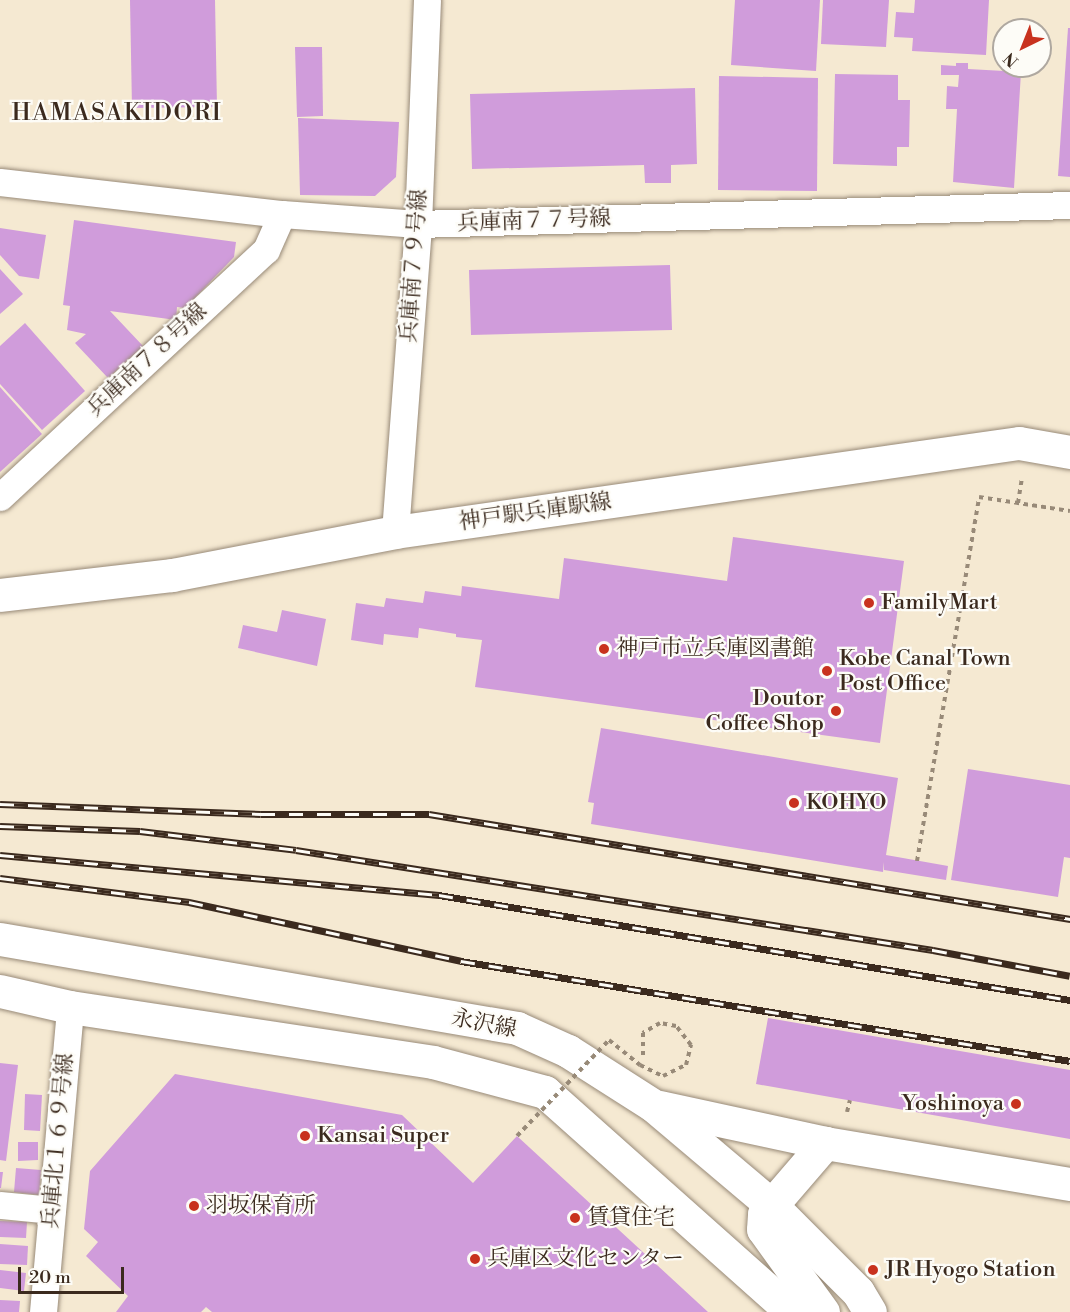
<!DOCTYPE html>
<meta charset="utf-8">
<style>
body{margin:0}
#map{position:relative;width:1070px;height:1312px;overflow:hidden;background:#f5e9d2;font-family:"Libre Bodoni","Noto Serif JP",serif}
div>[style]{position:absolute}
.building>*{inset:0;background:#d09cdb}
.path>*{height:4px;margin-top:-2px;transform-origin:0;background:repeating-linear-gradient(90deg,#988a78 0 4.5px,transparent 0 9px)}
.roads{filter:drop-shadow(0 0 2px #988a78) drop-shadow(0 0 2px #988a78)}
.street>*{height:27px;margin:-13.5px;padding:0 13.5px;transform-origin:13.5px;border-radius:13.5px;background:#fff}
.secondary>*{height:33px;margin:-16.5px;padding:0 16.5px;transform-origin:16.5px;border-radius:16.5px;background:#fff}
.rail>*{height:7px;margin-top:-3.5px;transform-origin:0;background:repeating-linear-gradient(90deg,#fdfcf7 0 14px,#3b2a1e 0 28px);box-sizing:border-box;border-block:2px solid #3b2a1e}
.path-bridge>*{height:4px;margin-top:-2px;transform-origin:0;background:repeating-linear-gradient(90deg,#988a78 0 4.5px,transparent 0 9px)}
.dots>*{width:16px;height:16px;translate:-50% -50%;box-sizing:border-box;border:3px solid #fdfcf7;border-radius:50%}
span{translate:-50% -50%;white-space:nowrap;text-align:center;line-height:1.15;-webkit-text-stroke:4.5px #fdfcf7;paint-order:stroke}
.street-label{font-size:22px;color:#3b2a1e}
.poi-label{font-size:22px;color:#3b2a1e}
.left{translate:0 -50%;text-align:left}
.right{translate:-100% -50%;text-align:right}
.neighbourhood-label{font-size:24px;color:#3b2a1e;letter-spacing:1.5px}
.north{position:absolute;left:992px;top:18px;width:60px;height:60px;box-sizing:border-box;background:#fdfcf7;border:2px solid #afa8a0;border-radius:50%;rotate:223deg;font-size:16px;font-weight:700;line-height:24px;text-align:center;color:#3b2a1e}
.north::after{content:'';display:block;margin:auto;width:21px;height:27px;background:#c8321e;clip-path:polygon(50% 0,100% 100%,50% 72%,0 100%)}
.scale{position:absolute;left:18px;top:1267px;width:106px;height:27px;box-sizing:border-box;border:3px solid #3b2a1e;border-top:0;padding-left:8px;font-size:18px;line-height:21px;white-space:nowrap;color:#3b2a1e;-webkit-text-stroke:4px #fdfcf7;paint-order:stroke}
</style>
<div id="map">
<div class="building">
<div style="clip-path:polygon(130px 0,215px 0,217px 107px,132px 108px)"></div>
<div style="clip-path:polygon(735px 0,820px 0,816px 71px,731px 65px)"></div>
<div style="clip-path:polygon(823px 0,889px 0,886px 47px,821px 44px)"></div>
<div style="clip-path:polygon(915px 0,989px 0,986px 55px,912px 51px,913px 38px,894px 37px,896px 12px,914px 13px)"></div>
<div style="clip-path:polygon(1068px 28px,1070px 28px,1070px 177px,1058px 176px)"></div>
<div style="clip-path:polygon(295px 47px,322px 47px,323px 116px,297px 117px)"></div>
<div style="clip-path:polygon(956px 63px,968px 63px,968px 69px,1021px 72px,1014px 188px,953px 182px,957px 109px,946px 109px,947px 86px,958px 87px,959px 75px,941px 75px,941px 65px,956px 66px)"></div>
<div style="clip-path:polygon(835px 74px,898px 75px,898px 100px,910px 100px,909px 147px,897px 147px,897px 166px,833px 164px)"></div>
<div style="clip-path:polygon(719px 76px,818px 78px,817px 191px,718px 190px)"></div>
<div style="clip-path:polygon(695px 88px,697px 164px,671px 165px,671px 183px,645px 183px,644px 165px,472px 169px,470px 94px)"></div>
<div style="clip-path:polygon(298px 118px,399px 122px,396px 177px,375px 196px,300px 195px)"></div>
<div style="clip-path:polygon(74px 220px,236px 242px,234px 257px,185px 308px,177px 307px,176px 320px,110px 311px,143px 346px,108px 378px,75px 343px,86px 334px,67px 330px,70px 306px,63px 305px)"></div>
<div style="clip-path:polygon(0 228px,46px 235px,39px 279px,19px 276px,0 255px)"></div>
<div style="clip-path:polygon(670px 265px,672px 330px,471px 335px,469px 270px)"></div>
<div style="clip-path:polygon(0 269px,23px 294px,0 314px)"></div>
<div style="clip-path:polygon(25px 323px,85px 391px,42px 430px,0 384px,0 346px)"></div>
<div style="clip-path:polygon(0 387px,42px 434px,0 472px)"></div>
<div style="clip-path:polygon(733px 537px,904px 561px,880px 743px,475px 687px,482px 640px,456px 637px,456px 634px,419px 628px,418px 638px,384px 634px,383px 645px,351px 640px,356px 603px,384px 607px,386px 598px,423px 603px,425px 591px,461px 596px,462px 586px,559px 599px,564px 558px,727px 581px)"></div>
<div style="clip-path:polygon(282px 610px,326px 619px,317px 666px,238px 648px,243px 625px,277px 632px)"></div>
<div style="clip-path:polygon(601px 728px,898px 778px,886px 855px,948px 866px,946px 880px,884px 870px,884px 862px,883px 872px,591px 824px,594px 803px,588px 802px)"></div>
<div style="clip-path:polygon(968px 769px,1070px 785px,1070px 858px,1064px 857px,1058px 897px,951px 880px)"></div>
<div style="clip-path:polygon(768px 1018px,1070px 1070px,1070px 1139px,756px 1084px)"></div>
<div style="clip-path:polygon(0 1063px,18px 1065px,6px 1161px,0 1160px)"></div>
<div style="clip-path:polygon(175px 1074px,402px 1115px,473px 1183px,517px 1136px,708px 1312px,212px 1312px,206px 1307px,201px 1312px,116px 1312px,128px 1296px,86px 1256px,98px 1242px,84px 1229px,90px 1171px)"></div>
<div style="clip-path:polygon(25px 1094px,42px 1095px,40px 1131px,24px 1130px)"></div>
<div style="clip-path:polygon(18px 1142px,38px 1142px,38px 1160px,18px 1161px)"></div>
<div style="clip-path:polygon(16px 1168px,41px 1170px,39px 1195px,14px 1192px)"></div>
<div style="clip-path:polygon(0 1172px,3px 1172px,1px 1188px,0 1188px)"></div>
<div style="clip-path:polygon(0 1221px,27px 1222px,26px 1238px,0 1237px)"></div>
<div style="clip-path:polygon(0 1244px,28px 1246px,27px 1265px,0 1264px)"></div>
<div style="clip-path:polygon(0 1270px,26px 1273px,24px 1291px,0 1288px)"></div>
<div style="clip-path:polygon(0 1300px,20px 1301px,19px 1312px,0 1312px)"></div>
</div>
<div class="path">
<div style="left:1018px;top:503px;width:24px;rotate:-81deg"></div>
<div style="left:917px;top:861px;width:369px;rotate:-80.3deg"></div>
<div style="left:979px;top:497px;width:92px;rotate:8.7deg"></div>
<div style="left:847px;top:1112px;width:12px;rotate:-76deg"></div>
</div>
<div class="roads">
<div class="street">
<div style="left:0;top:182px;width:284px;rotate:6.5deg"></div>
<div style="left:282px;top:214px;width:136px;rotate:4.2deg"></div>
<div style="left:418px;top:224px;width:652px;rotate:-1.67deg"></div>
<div style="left:0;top:497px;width:363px;rotate:-42.9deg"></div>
<div style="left:266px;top:250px;width:39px;rotate:-66deg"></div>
<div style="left:395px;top:532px;width:309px;rotate:-85.7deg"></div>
<div style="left:418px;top:224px;width:224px;rotate:-87.7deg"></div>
<div style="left:0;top:1205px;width:52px;rotate:5.5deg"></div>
<div style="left:43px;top:1312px;width:306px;rotate:-84.9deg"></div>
</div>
<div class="secondary">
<div style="left:0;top:595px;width:173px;rotate:-6.6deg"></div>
<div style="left:172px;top:575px;width:227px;rotate:-10.9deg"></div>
<div style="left:395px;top:532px;width:630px;rotate:-8.12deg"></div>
<div style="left:1019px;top:443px;width:52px;rotate:10deg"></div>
<div style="left:0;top:939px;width:525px;rotate:9.77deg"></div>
<div style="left:517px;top:1028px;width:56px;rotate:24.3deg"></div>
<div style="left:568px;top:1051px;width:102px;rotate:32.6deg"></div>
<div style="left:654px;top:1106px;width:153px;rotate:40.2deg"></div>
<div style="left:771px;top:1205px;width:123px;rotate:45deg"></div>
<div style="left:858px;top:1292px;width:23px;rotate:59deg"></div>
<div style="left:0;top:991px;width:72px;rotate:12.9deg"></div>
<div style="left:70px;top:1007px;width:367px;rotate:8.6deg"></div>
<div style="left:433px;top:1062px;width:116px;rotate:15deg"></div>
<div style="left:545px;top:1092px;width:331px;rotate:41.7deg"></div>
<div style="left:659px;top:1107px;width:170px;rotate:12.2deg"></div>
<div style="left:825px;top:1143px;width:248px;rotate:9.5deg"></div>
<div style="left:823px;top:1312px;width:102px;rotate:-125.9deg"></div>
<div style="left:763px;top:1229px;width:15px;rotate:-86deg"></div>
<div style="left:764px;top:1214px;width:94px;rotate:-49.3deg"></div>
</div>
</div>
<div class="rail">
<div style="left:0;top:804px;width:261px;rotate:2.2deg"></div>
<div style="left:261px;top:814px;width:168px"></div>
<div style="left:429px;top:814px;width:650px;rotate:9.3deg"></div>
<div style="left:0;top:826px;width:140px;rotate:2deg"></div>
<div style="left:140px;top:831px;width:157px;rotate:6.9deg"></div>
<div style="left:296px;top:850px;width:645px;rotate:8.92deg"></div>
<div style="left:933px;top:950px;width:139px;rotate:10.7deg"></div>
<div style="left:0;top:855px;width:441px;rotate:5.2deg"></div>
<div style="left:439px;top:895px;width:640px;rotate:9.45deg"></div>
<div style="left:0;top:878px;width:191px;rotate:7.2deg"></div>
<div style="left:189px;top:902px;width:278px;rotate:12.2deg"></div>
<div style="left:461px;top:961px;width:617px;rotate:9.32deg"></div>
</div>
<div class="path-bridge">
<div style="left:517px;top:1136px;width:133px;rotate:-46.2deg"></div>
<div style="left:609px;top:1040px;width:40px;rotate:39deg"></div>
<div style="left:640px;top:1065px;width:25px;rotate:26deg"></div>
<div style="left:663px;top:1076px;width:25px;rotate:-26deg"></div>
<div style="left:686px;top:1065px;width:21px;rotate:-76deg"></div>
<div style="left:691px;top:1045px;width:24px;rotate:-128deg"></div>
<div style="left:676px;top:1026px;width:16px;rotate:-169deg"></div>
<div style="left:660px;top:1023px;width:20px;rotate:150deg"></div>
<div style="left:643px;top:1033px;width:26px;rotate:90deg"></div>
</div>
<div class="dots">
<div style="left:869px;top:603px;background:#c8321e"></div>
<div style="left:604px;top:649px;background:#c8321e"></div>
<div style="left:827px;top:671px;background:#c8321e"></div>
<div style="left:836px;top:711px;background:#c8321e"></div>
<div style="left:794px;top:803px;background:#c8321e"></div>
<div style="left:1016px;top:1104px;background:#c8321e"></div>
<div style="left:305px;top:1136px;background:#c8321e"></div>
<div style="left:194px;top:1206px;background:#c8321e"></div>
<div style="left:575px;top:1218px;background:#c8321e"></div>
<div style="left:475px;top:1259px;background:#c8321e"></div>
<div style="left:873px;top:1270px;background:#c8321e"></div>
</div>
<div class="street-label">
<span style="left:534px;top:221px;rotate:-2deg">兵庫南７７号線</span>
<span style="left:414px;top:266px;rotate:-86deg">兵庫南７９号線</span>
<span style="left:147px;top:360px;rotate:-43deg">兵庫南７８号線</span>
<span style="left:535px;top:512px;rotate:-8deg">神戸駅兵庫駅線</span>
<span style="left:484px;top:1024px;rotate:11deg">永沢線</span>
<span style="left:58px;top:1141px;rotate:-85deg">兵庫北１６９号線</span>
</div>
<div class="poi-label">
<span class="left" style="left:881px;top:603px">FamilyMart</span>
<span class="left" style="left:616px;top:649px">神戸市立兵庫図書館</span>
<span class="left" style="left:839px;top:671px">Kobe Canal Town<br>Post Office</span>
<span class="right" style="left:824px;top:711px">Doutor<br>Coffee Shop</span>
<span class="left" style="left:806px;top:803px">KOHYO</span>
<span class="right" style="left:1004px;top:1104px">Yoshinoya</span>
<span class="left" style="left:317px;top:1136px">Kansai Super</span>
<span class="left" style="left:206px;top:1206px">羽坂保育所</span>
<span class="left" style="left:587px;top:1218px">賃貸住宅</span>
<span class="left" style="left:487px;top:1259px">兵庫区文化センター</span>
<span class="left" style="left:885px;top:1270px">JR Hyogo Station</span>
</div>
<div class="neighbourhood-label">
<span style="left:117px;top:114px">HAMASAKIDORI</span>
</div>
<div class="north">N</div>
<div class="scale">20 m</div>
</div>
